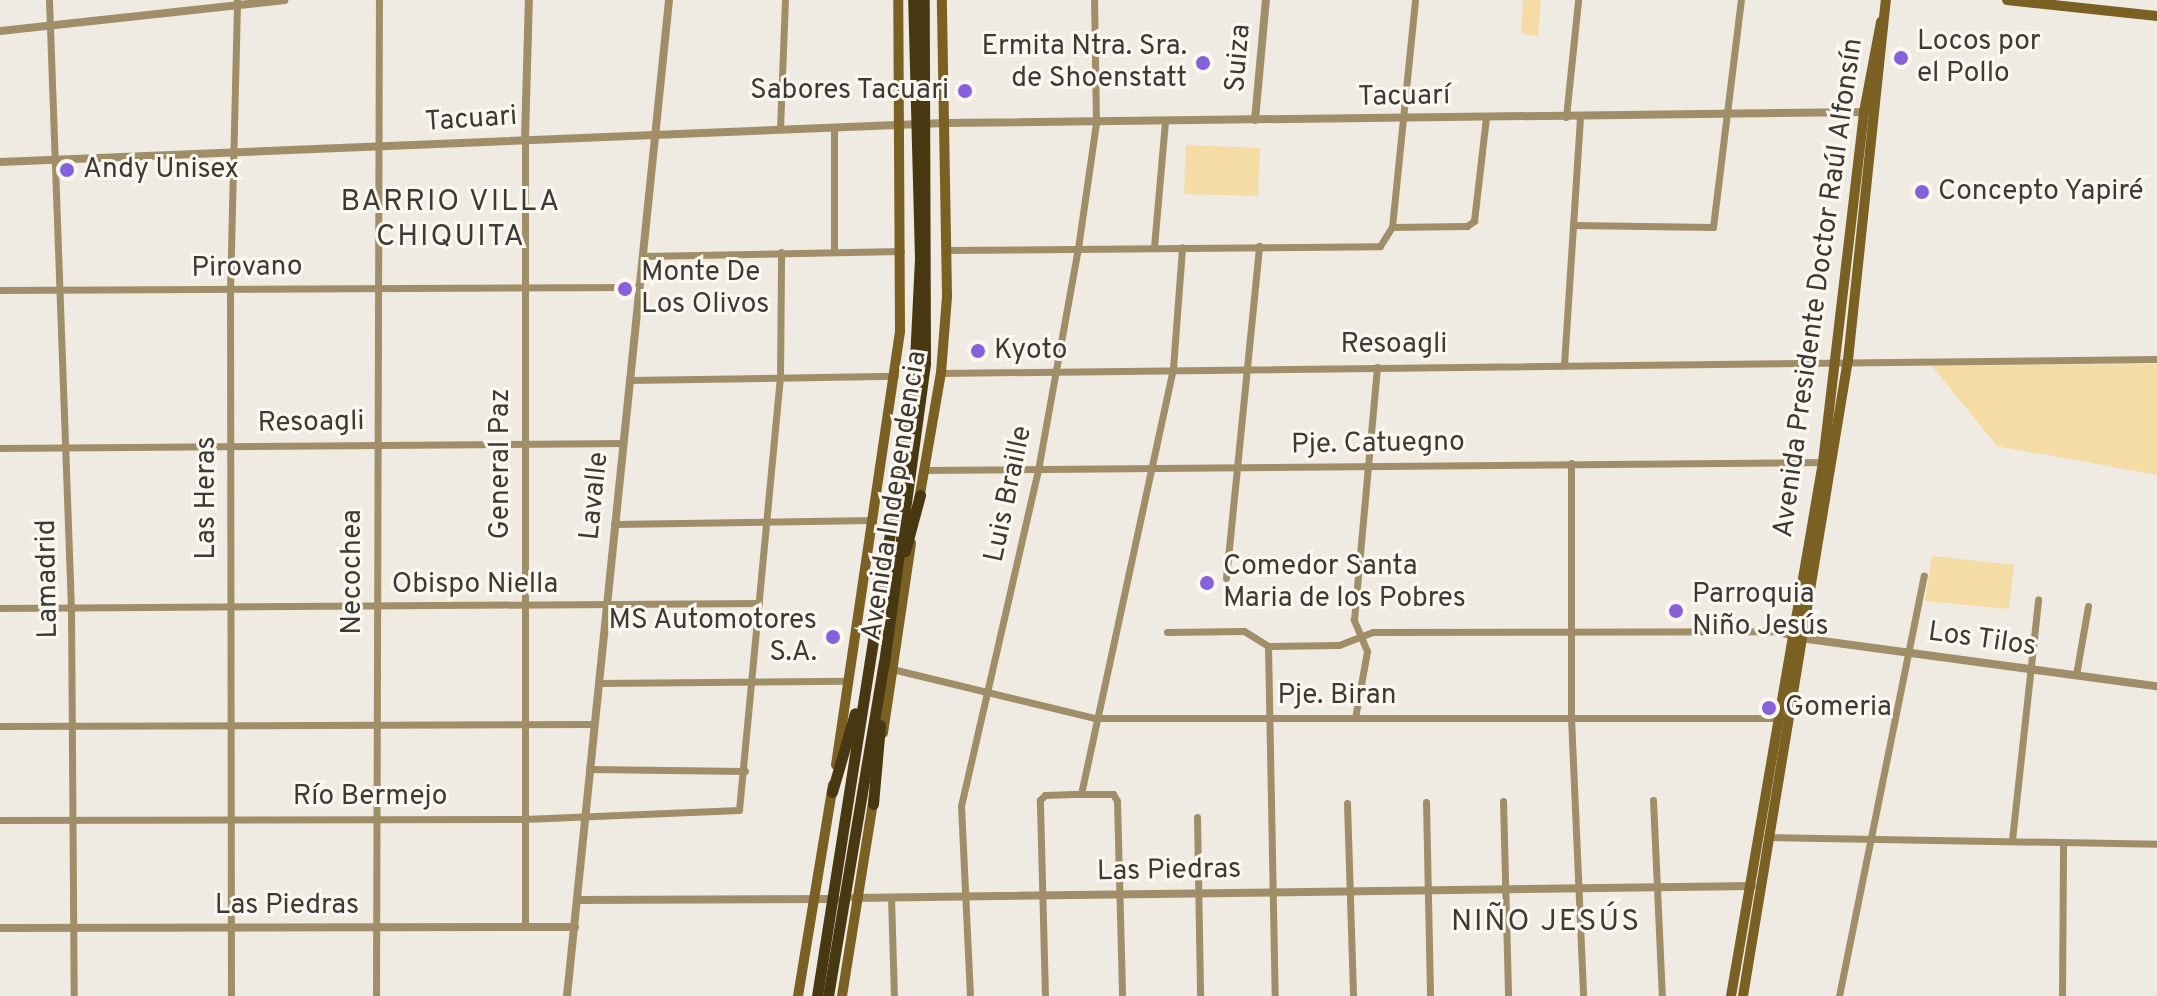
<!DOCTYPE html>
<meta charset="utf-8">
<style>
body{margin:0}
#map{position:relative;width:2157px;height:996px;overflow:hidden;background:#efebe3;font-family:Overpass,sans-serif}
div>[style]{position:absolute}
.green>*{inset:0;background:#f5dba4}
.minor>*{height:7px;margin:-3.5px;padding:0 3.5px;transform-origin:3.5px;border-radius:3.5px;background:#a08e68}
.tertiary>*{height:8px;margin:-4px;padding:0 4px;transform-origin:4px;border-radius:4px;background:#a08e68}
.secondary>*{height:10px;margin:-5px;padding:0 5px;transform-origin:5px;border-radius:5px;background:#7b6023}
.trunk>*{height:11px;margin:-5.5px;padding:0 5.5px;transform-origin:5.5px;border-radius:5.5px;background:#483812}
.dots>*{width:22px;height:22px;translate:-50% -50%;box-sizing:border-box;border:4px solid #fcf8f0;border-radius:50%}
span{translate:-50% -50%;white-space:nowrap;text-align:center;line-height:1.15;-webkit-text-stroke:6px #fcf8f0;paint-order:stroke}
.poi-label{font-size:28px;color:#3c3a37}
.left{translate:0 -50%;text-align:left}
.right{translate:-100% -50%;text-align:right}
.street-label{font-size:28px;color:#3c3a37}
.neighbourhood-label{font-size:30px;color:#3c3a37;letter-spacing:2px}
</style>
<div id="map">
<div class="green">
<div style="clip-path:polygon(1523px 0,1541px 0,1538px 36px,1521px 34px)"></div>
<div style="clip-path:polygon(1186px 145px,1260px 148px,1258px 196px,1184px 194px)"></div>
<div style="clip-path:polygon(2157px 364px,2157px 475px,1997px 446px,1932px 366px)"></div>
<div style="clip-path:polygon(1932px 556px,2014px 565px,2009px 609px,1925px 601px)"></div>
</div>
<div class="minor">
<div style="left:49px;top:0;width:608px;rotate:87.93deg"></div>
<div style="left:71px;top:608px;width:388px;rotate:89.6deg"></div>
<div style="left:1566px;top:117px;width:118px;rotate:-84.1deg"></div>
<div style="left:780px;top:129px;width:129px;rotate:-87.8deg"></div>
<div style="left:1573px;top:225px;width:140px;rotate:0.8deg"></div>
<div style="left:1713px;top:227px;width:229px;rotate:-83deg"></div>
<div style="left:1392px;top:227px;width:75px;rotate:-0.8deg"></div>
<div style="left:1467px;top:226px;width:9px;rotate:-36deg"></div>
<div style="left:1474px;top:221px;width:104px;rotate:-83.4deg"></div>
<div style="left:1154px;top:247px;width:125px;rotate:-85deg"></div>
<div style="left:948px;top:250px;width:432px;rotate:-0.5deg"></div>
<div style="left:1380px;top:246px;width:22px;rotate:-58deg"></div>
<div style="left:1392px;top:227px;width:228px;rotate:-84.2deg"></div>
<div style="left:834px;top:252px;width:124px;rotate:-90deg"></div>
<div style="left:642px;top:256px;width:259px;rotate:-1.1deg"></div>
<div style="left:0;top:290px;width:638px;rotate:-0.27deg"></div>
<div style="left:1564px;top:365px;width:249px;rotate:-86.3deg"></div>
<div style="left:941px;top:373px;width:1216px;rotate:-0.66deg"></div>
<div style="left:629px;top:380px;width:266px;rotate:-0.9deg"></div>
<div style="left:0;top:448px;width:623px;rotate:-0.46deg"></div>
<div style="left:1571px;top:463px;width:254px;rotate:90deg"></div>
<div style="left:1571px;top:717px;width:279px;rotate:87.5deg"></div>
<div style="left:925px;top:470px;width:902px;rotate:-0.51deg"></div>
<div style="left:614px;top:524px;width:259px;rotate:-0.9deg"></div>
<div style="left:1226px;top:578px;width:334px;rotate:-84.3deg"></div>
<div style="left:0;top:608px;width:759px;rotate:-0.38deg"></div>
<div style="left:1167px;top:632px;width:77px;rotate:-0.7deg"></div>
<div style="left:1244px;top:631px;width:28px;rotate:32deg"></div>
<div style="left:1268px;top:646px;width:71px;rotate:-0.8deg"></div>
<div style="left:1339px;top:645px;width:36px;rotate:-21deg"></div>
<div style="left:1373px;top:632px;width:400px;rotate:-0.1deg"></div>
<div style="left:1773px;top:631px;width:26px;rotate:13deg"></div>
<div style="left:1268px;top:646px;width:350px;rotate:88.9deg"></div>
<div style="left:892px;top:669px;width:208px;rotate:13.6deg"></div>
<div style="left:1094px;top:718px;width:687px"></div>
<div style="left:2076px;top:675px;width:70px;rotate:-80.1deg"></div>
<div style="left:598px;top:683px;width:250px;rotate:-0.5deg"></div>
<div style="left:1355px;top:718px;width:68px;rotate:-79.8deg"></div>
<div style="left:1367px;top:651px;width:34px;rotate:-113deg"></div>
<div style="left:1354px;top:620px;width:254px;rotate:-84.8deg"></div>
<div style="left:0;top:726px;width:594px;rotate:-0.19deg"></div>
<div style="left:589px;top:769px;width:156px;rotate:0.7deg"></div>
<div style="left:1081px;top:794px;width:436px;rotate:-77.8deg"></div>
<div style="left:1173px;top:368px;width:121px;rotate:-85.7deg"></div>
<div style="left:1653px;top:800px;width:196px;rotate:87.4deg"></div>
<div style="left:1503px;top:801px;width:195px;rotate:88.5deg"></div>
<div style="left:1426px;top:802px;width:194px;rotate:88.8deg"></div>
<div style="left:1347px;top:803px;width:193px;rotate:88.2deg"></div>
<div style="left:1197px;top:817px;width:179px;rotate:89deg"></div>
<div style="left:0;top:820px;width:524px;rotate:-0.11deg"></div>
<div style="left:524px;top:819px;width:215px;rotate:-2.4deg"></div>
<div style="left:739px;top:810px;width:433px;rotate:-84.6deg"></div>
<div style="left:780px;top:379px;width:127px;rotate:-89.5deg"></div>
<div style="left:1767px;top:837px;width:390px;rotate:1deg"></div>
<div style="left:2012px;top:840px;width:242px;rotate:-83.8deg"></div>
<div style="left:891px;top:897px;width:99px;rotate:88.3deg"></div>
<div style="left:525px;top:927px;width:788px;rotate:-90deg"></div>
<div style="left:231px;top:996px;width:705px;rotate:-90.08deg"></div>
<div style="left:230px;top:291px;width:291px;rotate:-88.6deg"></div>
<div style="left:376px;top:996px;width:996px;rotate:-89.83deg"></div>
<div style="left:970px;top:996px;width:190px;rotate:-92.7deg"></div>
<div style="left:961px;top:806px;width:345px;rotate:-77.1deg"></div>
<div style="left:1038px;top:470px;width:226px;rotate:-79.8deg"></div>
<div style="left:1078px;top:248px;width:126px;rotate:-81.8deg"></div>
<div style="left:1096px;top:123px;width:123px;rotate:-90.9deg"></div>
<div style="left:1045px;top:996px;width:196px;rotate:-91.5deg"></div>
<div style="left:1040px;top:800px;width:7px;rotate:-45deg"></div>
<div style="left:1045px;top:795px;width:36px;rotate:-2deg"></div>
<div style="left:1081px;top:794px;width:32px"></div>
<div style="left:1113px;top:794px;width:8px;rotate:60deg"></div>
<div style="left:1117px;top:801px;width:195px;rotate:88.5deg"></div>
<div style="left:1839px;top:996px;width:429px;rotate:-78.6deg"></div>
<div style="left:2062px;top:996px;width:154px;rotate:-89.6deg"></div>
</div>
<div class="tertiary">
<div style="left:0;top:31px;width:286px;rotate:-6.2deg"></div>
<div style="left:1255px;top:120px;width:121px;rotate:-84.8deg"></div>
<div style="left:525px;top:139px;width:139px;rotate:-88.4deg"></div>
<div style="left:0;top:162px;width:946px;rotate:-2.36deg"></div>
<div style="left:945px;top:123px;width:925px;rotate:-0.68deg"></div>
<div style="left:1800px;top:638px;width:360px;rotate:7.7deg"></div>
<div style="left:854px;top:898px;width:898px;rotate:-0.77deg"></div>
<div style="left:577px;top:900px;width:259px;rotate:-0.2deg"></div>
<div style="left:0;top:928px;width:575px;rotate:-0.1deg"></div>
<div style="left:567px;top:996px;width:1001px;rotate:-84.15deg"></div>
</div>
<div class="secondary">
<div style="left:2007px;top:0;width:151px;rotate:6.1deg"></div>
<div style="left:919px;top:500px;width:129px;rotate:-80.2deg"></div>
<div style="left:941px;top:373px;width:77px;rotate:-85.5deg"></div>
<div style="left:947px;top:296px;width:296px;rotate:-91deg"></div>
<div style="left:883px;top:733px;width:192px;rotate:-81.6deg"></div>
<div style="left:836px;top:765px;width:438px;rotate:-81.6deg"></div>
<div style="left:900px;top:332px;width:332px;rotate:-90.3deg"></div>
<div style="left:798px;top:996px;width:214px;rotate:-80.6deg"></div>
<div style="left:842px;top:996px;width:203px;rotate:-80.9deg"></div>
<div style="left:1731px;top:996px;width:542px;rotate:-80.22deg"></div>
<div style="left:1823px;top:462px;width:352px;rotate:-83.3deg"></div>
<div style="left:1864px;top:112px;width:92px;rotate:-79.3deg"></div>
<div style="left:1743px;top:996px;width:645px;rotate:-80.63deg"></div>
<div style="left:1848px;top:360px;width:362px;rotate:-84deg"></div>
</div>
<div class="trunk">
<div style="left:905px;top:551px;width:58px;rotate:-75deg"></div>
<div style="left:832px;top:792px;width:82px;rotate:-73.8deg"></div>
<div style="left:873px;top:804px;width:79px;rotate:-84.9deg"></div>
<div style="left:817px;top:996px;width:623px;rotate:-81.04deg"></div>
<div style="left:914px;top:381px;width:122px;rotate:-87.2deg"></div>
<div style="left:920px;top:259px;width:259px;rotate:-91.5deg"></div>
<div style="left:828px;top:996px;width:338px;rotate:-80.5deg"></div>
<div style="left:884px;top:663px;width:303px;rotate:-82.2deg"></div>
<div style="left:925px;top:363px;width:363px;rotate:-90.2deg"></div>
</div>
<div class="dots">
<div style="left:1901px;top:58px;background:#8761db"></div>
<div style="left:1203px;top:63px;background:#8761db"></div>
<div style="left:965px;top:91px;background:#8761db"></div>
<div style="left:67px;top:170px;background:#8761db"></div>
<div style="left:1922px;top:192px;background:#8761db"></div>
<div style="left:625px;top:289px;background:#8761db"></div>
<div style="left:978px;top:351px;background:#8761db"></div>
<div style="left:1207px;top:583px;background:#8761db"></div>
<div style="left:1676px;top:611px;background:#8761db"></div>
<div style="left:833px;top:637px;background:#8761db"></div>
<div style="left:1769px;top:708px;background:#8761db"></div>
</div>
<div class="poi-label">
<span class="left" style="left:1917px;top:58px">Locos por<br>el Pollo</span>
<span class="right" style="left:1187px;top:63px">Ermita Ntra. Sra.<br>de Shoenstatt</span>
<span class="right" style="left:949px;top:91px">Sabores Tacuari</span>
<span class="left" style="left:83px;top:170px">Andy Unisex</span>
<span class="left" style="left:1938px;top:192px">Concepto Yapiré</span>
<span class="left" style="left:641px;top:289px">Monte De<br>Los Olivos</span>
<span class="left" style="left:994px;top:351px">Kyoto</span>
<span class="left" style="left:1223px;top:583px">Comedor Santa<br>Maria de los Pobres</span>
<span class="left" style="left:1692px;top:611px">Parroquia<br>Niño Jesús</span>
<span class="right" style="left:817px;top:637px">MS Automotores<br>S.A.</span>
<span class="left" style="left:1785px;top:708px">Gomeria</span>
</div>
<div class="street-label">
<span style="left:1239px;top:58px;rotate:-85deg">Suiza</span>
<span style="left:1404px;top:97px;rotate:-1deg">Tacuarí</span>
<span style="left:471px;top:120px;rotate:-4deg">Tacuari</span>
<span style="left:247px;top:268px;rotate:-1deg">Pirovano</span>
<span style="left:1819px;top:288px;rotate:-82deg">Avenida Presidente Doctor Raúl Alfonsín</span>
<span style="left:1394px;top:345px">Resoagli</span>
<span style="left:311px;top:423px;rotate:-1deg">Resoagli</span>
<span style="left:1378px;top:444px;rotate:-1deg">Pje. Catuegno</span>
<span style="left:501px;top:464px;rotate:-90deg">General Paz</span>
<span style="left:1009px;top:494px;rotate:-78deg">Luis Braille</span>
<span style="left:595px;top:496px;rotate:-84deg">Lavalle</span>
<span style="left:895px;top:496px;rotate:-81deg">Avenida Independencia</span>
<span style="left:207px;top:498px;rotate:-90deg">Las Heras</span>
<span style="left:353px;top:572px;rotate:-90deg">Necochea</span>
<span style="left:48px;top:579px;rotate:-91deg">Lamadrid</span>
<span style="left:475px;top:585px">Obispo Niella</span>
<span style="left:1982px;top:640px;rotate:8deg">Los Tilos</span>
<span style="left:1337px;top:696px">Pje. Biran</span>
<span style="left:370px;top:797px">Río Bermejo</span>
<span style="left:1169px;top:871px;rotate:-1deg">Las Piedras</span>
<span style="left:287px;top:906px">Las Piedras</span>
</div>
<div class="neighbourhood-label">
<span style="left:451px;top:220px">BARRIO VILLA<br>CHIQUITA</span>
<span style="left:1546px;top:923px">NIÑO JESÚS</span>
</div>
</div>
